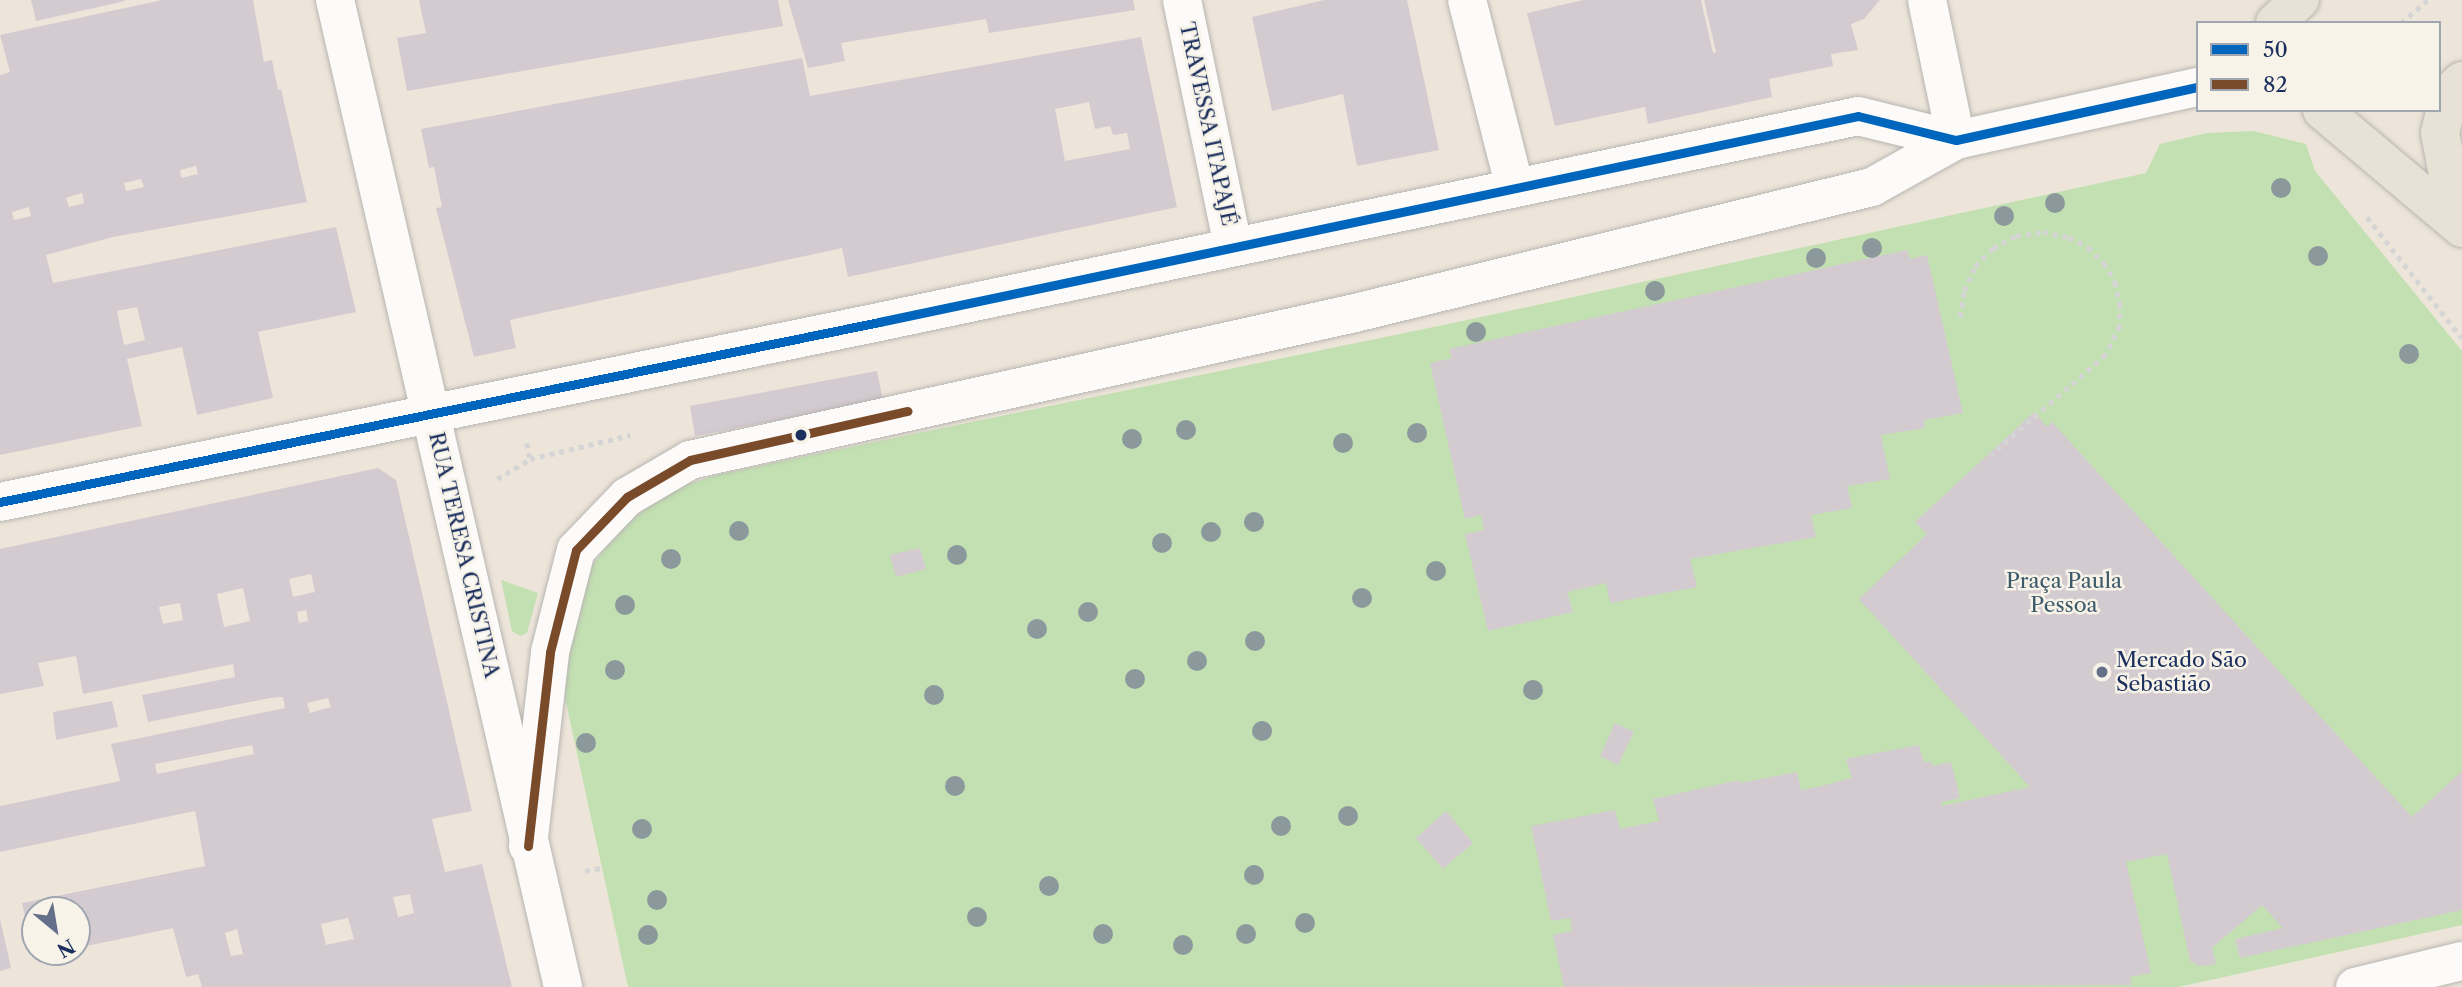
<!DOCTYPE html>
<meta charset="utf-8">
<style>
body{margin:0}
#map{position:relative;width:2462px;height:987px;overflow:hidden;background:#ede5d9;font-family:"Libre Caslon Text",serif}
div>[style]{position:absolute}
.green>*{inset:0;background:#c2e0b1}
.building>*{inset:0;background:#d4cbd1}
.path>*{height:4.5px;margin-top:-2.25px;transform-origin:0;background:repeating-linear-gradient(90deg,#d5d5d5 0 5px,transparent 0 10px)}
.roads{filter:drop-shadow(0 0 2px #b8b5b2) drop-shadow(0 0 2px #b8b5b2)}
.minor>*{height:38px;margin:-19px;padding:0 19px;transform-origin:19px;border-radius:19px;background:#fcfbf9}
.tertiary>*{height:38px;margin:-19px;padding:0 19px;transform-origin:19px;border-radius:19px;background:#fcfbf9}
.primary>*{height:38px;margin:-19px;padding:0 19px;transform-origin:19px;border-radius:19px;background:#e7e2d5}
.bus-1>*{height:9px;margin:-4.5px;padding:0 4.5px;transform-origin:4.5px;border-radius:4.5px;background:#0065bd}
.bus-2>*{height:9px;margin:-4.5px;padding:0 4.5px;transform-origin:4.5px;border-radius:4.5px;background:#7a4b2a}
.trees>*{width:20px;height:20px;margin:-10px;border-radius:50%;background:#8c999c}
.dots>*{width:19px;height:19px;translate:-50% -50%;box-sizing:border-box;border:4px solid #f7f3e8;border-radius:50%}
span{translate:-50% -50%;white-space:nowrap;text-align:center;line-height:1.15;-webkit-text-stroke:5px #f7f3e8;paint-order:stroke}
.street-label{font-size:21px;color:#1b2f5e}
.park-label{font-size:21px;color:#3c5a6a}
.poi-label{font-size:21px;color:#1b2f5e}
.left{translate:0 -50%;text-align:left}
.legend{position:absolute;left:2196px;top:21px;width:245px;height:91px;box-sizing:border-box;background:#f7f3e8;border:2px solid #9fa5b1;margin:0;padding:9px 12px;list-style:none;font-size:21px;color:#1b2f5e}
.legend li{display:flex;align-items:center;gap:14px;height:35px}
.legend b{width:35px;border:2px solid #9fa5b1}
.north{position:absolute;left:21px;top:896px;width:70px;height:70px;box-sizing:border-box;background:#f7f3e8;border:2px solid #9fa5b1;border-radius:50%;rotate:150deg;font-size:19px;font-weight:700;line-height:28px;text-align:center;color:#1b2f5e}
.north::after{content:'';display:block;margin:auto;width:24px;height:32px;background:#646f89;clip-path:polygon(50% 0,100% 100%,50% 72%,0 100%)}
</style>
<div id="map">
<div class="green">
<div style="clip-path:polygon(2254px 131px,2306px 144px,2315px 171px,2462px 351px,2462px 925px,2178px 987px,628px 987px,565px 698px,563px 663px,577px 595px,593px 564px,618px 533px,647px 506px,682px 486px,720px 474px,1458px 322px,2146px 173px,2160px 144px,2207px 133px)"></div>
<div style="clip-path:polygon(501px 580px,538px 593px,527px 633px,520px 636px,512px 631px)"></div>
</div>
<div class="building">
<div style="clip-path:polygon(31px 0,124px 0,125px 1px,36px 21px)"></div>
<div style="clip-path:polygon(evenodd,162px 0,253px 0,264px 62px,272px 60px,278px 90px,281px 89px,307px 202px,113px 237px,46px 255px,53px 283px,336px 227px,356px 312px,258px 332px,273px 398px,197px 415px,182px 347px,127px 359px,142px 426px,0 455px,0 75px,10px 72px,0 35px,162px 0,196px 166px,198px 174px,181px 178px,180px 170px,196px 166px,162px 0,141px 179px,144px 187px,126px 191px,124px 183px,141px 179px,162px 0,82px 193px,84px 203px,69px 207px,66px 198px,82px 193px,162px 0,29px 207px,31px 216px,14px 220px,12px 212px,29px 207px,162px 0,137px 307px,145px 340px,124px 345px,117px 311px,137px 307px)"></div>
<div style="clip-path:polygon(419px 0,778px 0,783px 26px,407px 91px,397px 38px,426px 33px)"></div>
<div style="clip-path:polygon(788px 0,1133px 0,1135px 10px,989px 33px,986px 19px,841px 43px,845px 61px,808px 68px)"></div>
<div style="clip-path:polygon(1324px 0,1407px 0,1439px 150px,1357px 166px,1343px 94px,1272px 111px,1252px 17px)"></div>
<div style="clip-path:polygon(1583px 0,1701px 0,1713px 53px,1716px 52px,1704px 0,1880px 0,1864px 19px,1851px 24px,1858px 50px,1831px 54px,1833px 66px,1769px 79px,1772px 97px,1648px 124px,1645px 107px,1555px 126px,1527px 13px)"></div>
<div style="clip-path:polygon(evenodd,1141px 37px,1177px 207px,848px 277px,842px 248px,510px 320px,516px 348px,474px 357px,436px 208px,442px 207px,434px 167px,429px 168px,421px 129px,802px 58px,810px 96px,1141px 37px,1089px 102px,1095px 129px,1110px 126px,1113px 135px,1127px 133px,1130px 149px,1065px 161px,1055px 109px,1089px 102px)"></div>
<div style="clip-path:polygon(1907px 250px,1910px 259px,1927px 255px,1963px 413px,1924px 420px,1925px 428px,1881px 435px,1890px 479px,1847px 486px,1852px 508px,1811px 515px,1816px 537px,1690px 559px,1697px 587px,1610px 603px,1606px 583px,1567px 592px,1573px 612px,1488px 631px,1465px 534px,1484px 530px,1481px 515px,1465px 519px,1430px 363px,1452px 358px,1449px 349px)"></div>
<div style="clip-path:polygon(877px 371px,883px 400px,695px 436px,690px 406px)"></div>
<div style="clip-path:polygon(2034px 412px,2047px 427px,2052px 422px,2412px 817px,2462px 771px,2462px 910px,2240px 958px,2235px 939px,2283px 928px,2262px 905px,2212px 948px,2216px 964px,2200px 966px,2190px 961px,2167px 854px,2126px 862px,2151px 973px,2130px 977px,2132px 985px,1564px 987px,1553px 935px,1572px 931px,1570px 918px,1551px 921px,1531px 826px,1615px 810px,1620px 829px,1659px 821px,1653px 799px,1739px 780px,1740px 783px,1797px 772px,1801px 790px,1817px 787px,1852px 778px,1846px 759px,1919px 745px,1924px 763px,1931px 761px,1932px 766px,1951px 762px,1960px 798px,1941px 802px,1942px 806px,2030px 787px,1859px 599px,1927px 534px,1915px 522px)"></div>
<div style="clip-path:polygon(evenodd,378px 468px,396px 480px,472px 811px,432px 819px,445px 872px,482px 864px,512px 987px,202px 987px,198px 974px,186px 977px,173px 928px,77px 948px,77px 910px,35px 910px,35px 952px,52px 953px,34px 957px,22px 903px,205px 866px,196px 815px,195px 811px,0 852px,0 806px,120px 781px,111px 744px,285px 708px,283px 697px,270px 698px,148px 722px,142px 695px,235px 677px,233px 664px,83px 694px,76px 656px,38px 663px,44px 686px,0 694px,0 549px,378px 468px,311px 574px,315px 592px,293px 597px,289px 579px,311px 574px,378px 468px,243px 588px,250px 621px,224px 627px,217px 594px,243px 588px,378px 468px,180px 603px,183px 620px,163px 624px,159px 607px,180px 603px,378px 468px,306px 610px,308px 621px,299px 623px,297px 612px,306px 610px,378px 468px,328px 698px,331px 707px,310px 713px,307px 703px,328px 698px,378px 468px,252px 745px,254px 754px,157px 774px,155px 764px,252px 745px,378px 468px,410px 894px,414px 913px,398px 917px,393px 897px,410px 894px,378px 468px,348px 918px,354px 939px,326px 945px,321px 924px,348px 918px,378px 468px,237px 929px,243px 954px,231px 956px,225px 933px,237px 929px)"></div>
<div style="clip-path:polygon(920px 548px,926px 569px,896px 577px,890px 555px)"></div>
<div style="clip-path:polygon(112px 701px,118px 727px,56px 740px,53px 712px)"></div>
<div style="clip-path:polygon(1615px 723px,1634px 732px,1618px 765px,1600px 756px)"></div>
<div style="clip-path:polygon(1446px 811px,1473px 843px,1443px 869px,1416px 838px)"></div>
<div style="clip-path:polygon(0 919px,11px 968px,0 971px)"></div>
</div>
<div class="path">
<div style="left:2401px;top:23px;width:35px;rotate:-41deg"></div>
<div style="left:2367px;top:217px;width:154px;rotate:51.9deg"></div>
<div style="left:1960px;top:317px;width:26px;rotate:-81deg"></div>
<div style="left:1964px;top:291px;width:27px;rotate:-66deg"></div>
<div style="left:1975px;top:266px;width:25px;rotate:-45deg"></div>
<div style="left:1993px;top:248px;width:26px;rotate:-28deg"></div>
<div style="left:2016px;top:236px;width:27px;rotate:-8deg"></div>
<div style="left:2043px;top:232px;width:26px;rotate:11deg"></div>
<div style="left:2069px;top:237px;width:21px;rotate:28deg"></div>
<div style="left:2088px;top:247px;width:23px;rotate:45deg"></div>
<div style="left:2104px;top:263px;width:22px;rotate:60deg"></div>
<div style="left:2115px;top:282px;width:23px;rotate:77deg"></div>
<div style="left:2120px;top:304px;width:22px;rotate:90deg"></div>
<div style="left:2120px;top:326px;width:32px;rotate:116deg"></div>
<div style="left:2106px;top:355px;width:152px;rotate:139deg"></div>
<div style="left:527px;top:443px;width:16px;rotate:79deg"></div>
<div style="left:497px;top:479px;width:39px;rotate:-31deg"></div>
<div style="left:530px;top:459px;width:103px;rotate:-13.5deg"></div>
<div style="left:585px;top:871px;width:16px;rotate:-11deg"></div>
</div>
<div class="roads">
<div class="minor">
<div style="left:335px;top:0;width:1013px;rotate:76.99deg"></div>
<div style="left:1182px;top:0;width:252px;rotate:78.3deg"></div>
<div style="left:1927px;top:0;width:143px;rotate:78.3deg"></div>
<div style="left:2355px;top:987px;width:110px;rotate:-13.7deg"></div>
</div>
<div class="tertiary">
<div style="left:1467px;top:0;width:194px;rotate:75.7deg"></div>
<div style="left:0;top:502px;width:897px;rotate:-11.57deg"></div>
<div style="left:879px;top:322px;width:1000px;rotate:-11.88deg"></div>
<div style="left:1858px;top:116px;width:101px;rotate:13.8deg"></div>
<div style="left:1956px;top:140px;width:248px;rotate:-12.4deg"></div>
<div style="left:528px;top:846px;width:195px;rotate:-83.5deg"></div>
<div style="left:550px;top:652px;width:105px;rotate:-75.7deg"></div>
<div style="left:576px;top:550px;width:74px;rotate:-46.1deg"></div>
<div style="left:627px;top:497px;width:73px;rotate:-30.4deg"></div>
<div style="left:690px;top:460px;width:681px;rotate:-12.46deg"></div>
<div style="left:1355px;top:313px;width:532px;rotate:-13.7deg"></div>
<div style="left:1872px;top:187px;width:96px;rotate:-29.2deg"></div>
</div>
<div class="primary">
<div style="left:2275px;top:23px;width:34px;rotate:-43deg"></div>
<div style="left:2462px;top:81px;width:16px;rotate:137deg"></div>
<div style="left:2450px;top:92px;width:42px;rotate:103.7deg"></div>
<div style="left:2440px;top:133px;width:53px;rotate:79.1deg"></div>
<div style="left:2450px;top:185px;width:37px;rotate:71deg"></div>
<div style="left:2322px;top:110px;width:183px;rotate:40.1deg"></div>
</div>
</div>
<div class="bus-1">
<div style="left:0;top:502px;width:897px;rotate:-11.57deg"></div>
<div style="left:879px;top:322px;width:1000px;rotate:-11.88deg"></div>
<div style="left:1858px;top:116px;width:101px;rotate:13.8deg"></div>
<div style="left:1956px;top:140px;width:248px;rotate:-12.4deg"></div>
</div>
<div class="bus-2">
<div style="left:528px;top:846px;width:195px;rotate:-83.5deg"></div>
<div style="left:550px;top:652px;width:105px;rotate:-75.7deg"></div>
<div style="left:576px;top:550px;width:74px;rotate:-46.1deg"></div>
<div style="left:627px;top:497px;width:73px;rotate:-30.4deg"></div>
<div style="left:690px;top:460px;width:223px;rotate:-12.7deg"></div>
</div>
<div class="trees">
<div style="left:2281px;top:188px"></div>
<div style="left:2055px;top:203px"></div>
<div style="left:2004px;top:216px"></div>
<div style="left:1872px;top:248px"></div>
<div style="left:2318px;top:256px"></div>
<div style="left:1816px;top:258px"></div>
<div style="left:1655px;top:291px"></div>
<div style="left:1476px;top:332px"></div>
<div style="left:2409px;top:354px"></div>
<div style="left:1186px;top:430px"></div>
<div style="left:1417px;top:433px"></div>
<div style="left:1132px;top:439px"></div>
<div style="left:1343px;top:443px"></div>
<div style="left:1254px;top:522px"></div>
<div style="left:739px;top:531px"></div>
<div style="left:1211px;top:532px"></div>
<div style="left:1162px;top:543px"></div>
<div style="left:957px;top:555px"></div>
<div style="left:671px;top:559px"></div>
<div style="left:1436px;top:571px"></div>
<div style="left:1362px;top:598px"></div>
<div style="left:625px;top:605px"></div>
<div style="left:1088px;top:612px"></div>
<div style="left:1037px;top:629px"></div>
<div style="left:1255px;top:641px"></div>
<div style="left:1197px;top:661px"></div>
<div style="left:615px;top:670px"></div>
<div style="left:1135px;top:679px"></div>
<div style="left:1533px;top:690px"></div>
<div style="left:934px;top:695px"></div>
<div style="left:1262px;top:731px"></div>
<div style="left:586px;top:743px"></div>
<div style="left:955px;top:786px"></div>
<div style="left:1348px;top:816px"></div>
<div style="left:1281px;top:826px"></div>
<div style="left:642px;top:829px"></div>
<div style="left:1254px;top:875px"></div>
<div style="left:1049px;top:886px"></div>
<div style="left:657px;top:900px"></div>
<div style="left:977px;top:917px"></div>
<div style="left:1305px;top:923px"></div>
<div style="left:1103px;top:934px"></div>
<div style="left:1246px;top:934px"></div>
<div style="left:648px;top:935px"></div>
<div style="left:1183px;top:945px"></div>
</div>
<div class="dots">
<div style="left:801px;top:435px;background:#1b2f5e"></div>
<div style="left:2102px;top:672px;background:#646f89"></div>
</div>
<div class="street-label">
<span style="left:1208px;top:124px;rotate:78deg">TRAVESSA ITAPAJÉ</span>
<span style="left:464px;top:555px;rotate:77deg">RUA TERESA CRISTINA</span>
</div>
<div class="park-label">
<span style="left:2064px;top:593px">Praça Paula<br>Pessoa</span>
</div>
<div class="poi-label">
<span class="left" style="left:2116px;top:672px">Mercado São<br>Sebastião</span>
</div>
<ul class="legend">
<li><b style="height:9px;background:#0065bd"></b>50</li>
<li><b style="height:9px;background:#7a4b2a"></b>82</li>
</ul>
<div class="north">N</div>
</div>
